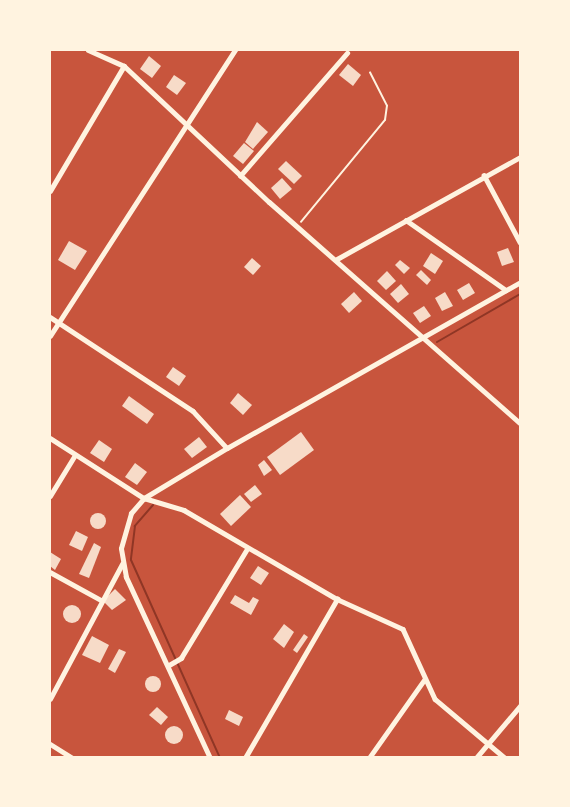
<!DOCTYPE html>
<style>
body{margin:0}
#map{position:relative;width:570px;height:807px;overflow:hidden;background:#c8553d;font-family:Overpass,sans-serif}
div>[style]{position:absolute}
.stream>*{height:2px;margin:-1px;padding:0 1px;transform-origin:1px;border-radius:1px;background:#8f3625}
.building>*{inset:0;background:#f7dbc8}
.round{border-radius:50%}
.path>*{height:1.5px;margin:-0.75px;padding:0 0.75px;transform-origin:0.75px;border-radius:0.75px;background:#fff3e0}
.minor>*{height:4.5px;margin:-2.25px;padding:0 2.25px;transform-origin:2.25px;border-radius:2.25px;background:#fff3e0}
.tertiary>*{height:5px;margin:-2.5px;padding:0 2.5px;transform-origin:2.5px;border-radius:2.5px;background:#fff3e0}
span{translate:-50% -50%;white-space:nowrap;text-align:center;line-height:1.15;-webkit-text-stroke:5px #fff3e0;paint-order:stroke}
.frame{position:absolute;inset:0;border:51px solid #fff3e0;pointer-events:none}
</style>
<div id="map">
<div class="stream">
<div style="left:437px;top:342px;width:96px;rotate:-30deg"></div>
<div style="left:153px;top:505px;width:28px;rotate:131deg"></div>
<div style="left:135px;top:526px;width:34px;rotate:97deg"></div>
<div style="left:131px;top:560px;width:217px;rotate:65.8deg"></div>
</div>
<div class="building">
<div style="clip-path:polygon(149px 56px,161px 66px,152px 78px,140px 69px)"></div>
<div style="clip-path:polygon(348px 64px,361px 75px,353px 86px,339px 75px)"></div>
<div style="clip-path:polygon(174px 75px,186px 83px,177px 95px,166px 87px)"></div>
<div style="clip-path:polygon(257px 122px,268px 132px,253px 149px,245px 142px)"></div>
<div style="clip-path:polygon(244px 143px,254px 151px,243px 164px,233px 156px)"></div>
<div style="clip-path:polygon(286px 161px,302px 176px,294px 184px,278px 169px)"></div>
<div style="clip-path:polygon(282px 178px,292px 189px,280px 199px,271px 188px)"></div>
<div style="clip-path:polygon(69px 241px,87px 251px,75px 270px,58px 260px)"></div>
<div style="clip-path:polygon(508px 248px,514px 262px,502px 266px,497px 252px)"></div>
<div style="clip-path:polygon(431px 253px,443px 261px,435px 274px,423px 266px)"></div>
<div style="clip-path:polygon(252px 258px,261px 266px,253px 275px,244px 267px)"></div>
<div style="clip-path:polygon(400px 260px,410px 268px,404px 274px,395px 265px)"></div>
<div style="clip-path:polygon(421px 270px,431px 280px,427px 285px,416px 275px)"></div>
<div style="clip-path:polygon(387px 271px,396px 281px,386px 290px,377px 281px)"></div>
<div style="clip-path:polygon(469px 283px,475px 293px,463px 300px,457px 290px)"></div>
<div style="clip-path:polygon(401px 284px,409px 294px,398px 303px,390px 294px)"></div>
<div style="clip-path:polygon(354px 292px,362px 301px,349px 313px,341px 304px)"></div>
<div style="clip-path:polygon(445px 292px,453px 306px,442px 311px,435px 298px)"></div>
<div style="clip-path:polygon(424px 306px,431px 316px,420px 323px,413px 313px)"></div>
<div style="clip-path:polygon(173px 367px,186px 376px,179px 386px,166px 377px)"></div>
<div style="clip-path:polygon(238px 393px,252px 405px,243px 415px,230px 403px)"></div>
<div style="clip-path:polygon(129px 396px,154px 414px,147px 424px,122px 406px)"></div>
<div style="clip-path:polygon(301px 432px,314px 450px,280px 475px,267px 457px)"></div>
<div style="clip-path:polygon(199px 437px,207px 447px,192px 458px,184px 449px)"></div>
<div style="clip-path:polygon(99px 440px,112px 449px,104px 462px,90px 453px)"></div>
<div style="clip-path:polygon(264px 460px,272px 470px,264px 476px,258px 465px)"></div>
<div style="clip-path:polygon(135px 463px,147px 472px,137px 485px,125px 477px)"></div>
<div style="clip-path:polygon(255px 485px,262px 494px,251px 502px,244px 494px)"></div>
<div style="clip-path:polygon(240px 495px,251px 507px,231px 526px,220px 514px)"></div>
<div class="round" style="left:90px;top:513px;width:16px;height:16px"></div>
<div style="clip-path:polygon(76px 531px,88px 537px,82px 551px,69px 545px)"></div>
<div style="clip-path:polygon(94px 543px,101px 547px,89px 578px,79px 574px)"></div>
<div style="clip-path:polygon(50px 552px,61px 559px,55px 570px,50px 566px)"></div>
<div style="clip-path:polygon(258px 566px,269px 573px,261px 585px,250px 578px)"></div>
<div style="clip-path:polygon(115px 589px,126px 600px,112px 610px,103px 601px)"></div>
<div style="clip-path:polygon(235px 595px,249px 603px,253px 597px,259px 600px,251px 615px,230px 603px)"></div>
<div class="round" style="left:63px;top:605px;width:18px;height:18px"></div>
<div style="clip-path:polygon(284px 624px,294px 632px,284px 648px,273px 639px)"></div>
<div style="clip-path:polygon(304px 634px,308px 637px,297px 653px,293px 650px)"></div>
<div style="clip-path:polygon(92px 636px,109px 645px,100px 663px,82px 655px)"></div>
<div style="clip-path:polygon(119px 649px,126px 652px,115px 673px,108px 669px)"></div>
<div class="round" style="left:145px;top:676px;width:16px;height:16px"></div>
<div style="clip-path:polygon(157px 707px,168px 717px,161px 725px,149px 715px)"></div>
<div style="clip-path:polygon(229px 710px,243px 717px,239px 726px,225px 719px)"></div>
<div class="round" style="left:165px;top:726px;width:18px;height:18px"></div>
</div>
<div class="path">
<div style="left:301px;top:222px;width:132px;rotate:-50.5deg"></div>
<div style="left:385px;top:120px;width:14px;rotate:-82deg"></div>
<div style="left:387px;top:106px;width:37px;rotate:-117deg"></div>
</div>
<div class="minor">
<div style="left:484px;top:175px;width:76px;rotate:61.8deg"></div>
<div style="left:240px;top:176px;width:163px;rotate:-49deg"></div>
<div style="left:50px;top:191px;width:145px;rotate:-59.4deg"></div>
<div style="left:406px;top:220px;width:122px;rotate:35deg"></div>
<div style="left:337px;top:259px;width:210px;rotate:-29.1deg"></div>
<div style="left:50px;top:317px;width:171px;rotate:33.3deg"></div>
<div style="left:193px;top:411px;width:50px;rotate:47.4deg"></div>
<div style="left:50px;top:336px;width:341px;rotate:-57.1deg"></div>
<div style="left:50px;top:438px;width:112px;rotate:32.6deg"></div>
<div style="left:144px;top:498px;width:42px;rotate:16.7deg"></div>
<div style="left:184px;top:510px;width:177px;rotate:30.2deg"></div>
<div style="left:337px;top:599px;width:72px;rotate:24.4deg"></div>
<div style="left:403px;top:629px;width:77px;rotate:65.4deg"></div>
<div style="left:435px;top:699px;width:92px;rotate:40.1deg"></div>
<div style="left:50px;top:496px;width:48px;rotate:-58.6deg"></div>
<div style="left:50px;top:572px;width:58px;rotate:28.8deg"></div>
<div style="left:169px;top:665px;width:14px;rotate:-30deg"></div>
<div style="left:181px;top:658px;width:127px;rotate:-58.8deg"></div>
<div style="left:50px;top:699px;width:153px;rotate:-61.9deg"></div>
<div style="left:245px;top:758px;width:184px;rotate:-59.9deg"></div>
<div style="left:369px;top:758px;width:95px;rotate:-54.8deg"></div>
<div style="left:476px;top:758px;width:68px;rotate:-49.8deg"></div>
</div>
<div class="tertiary">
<div style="left:88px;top:50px;width:39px;rotate:24deg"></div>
<div style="left:124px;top:66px;width:199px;rotate:43.2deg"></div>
<div style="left:269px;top:202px;width:334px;rotate:41.4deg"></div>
<div style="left:50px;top:744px;width:26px;rotate:32deg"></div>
<div style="left:210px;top:758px;width:200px;rotate:-114.9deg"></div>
<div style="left:126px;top:577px;width:29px;rotate:-100deg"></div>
<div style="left:121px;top:548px;width:36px;rotate:-74deg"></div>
<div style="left:131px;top:513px;width:20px;rotate:-49deg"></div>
<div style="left:144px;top:498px;width:97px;rotate:-31.1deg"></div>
<div style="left:227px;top:448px;width:337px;rotate:-29.5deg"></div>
</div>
<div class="frame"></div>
</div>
